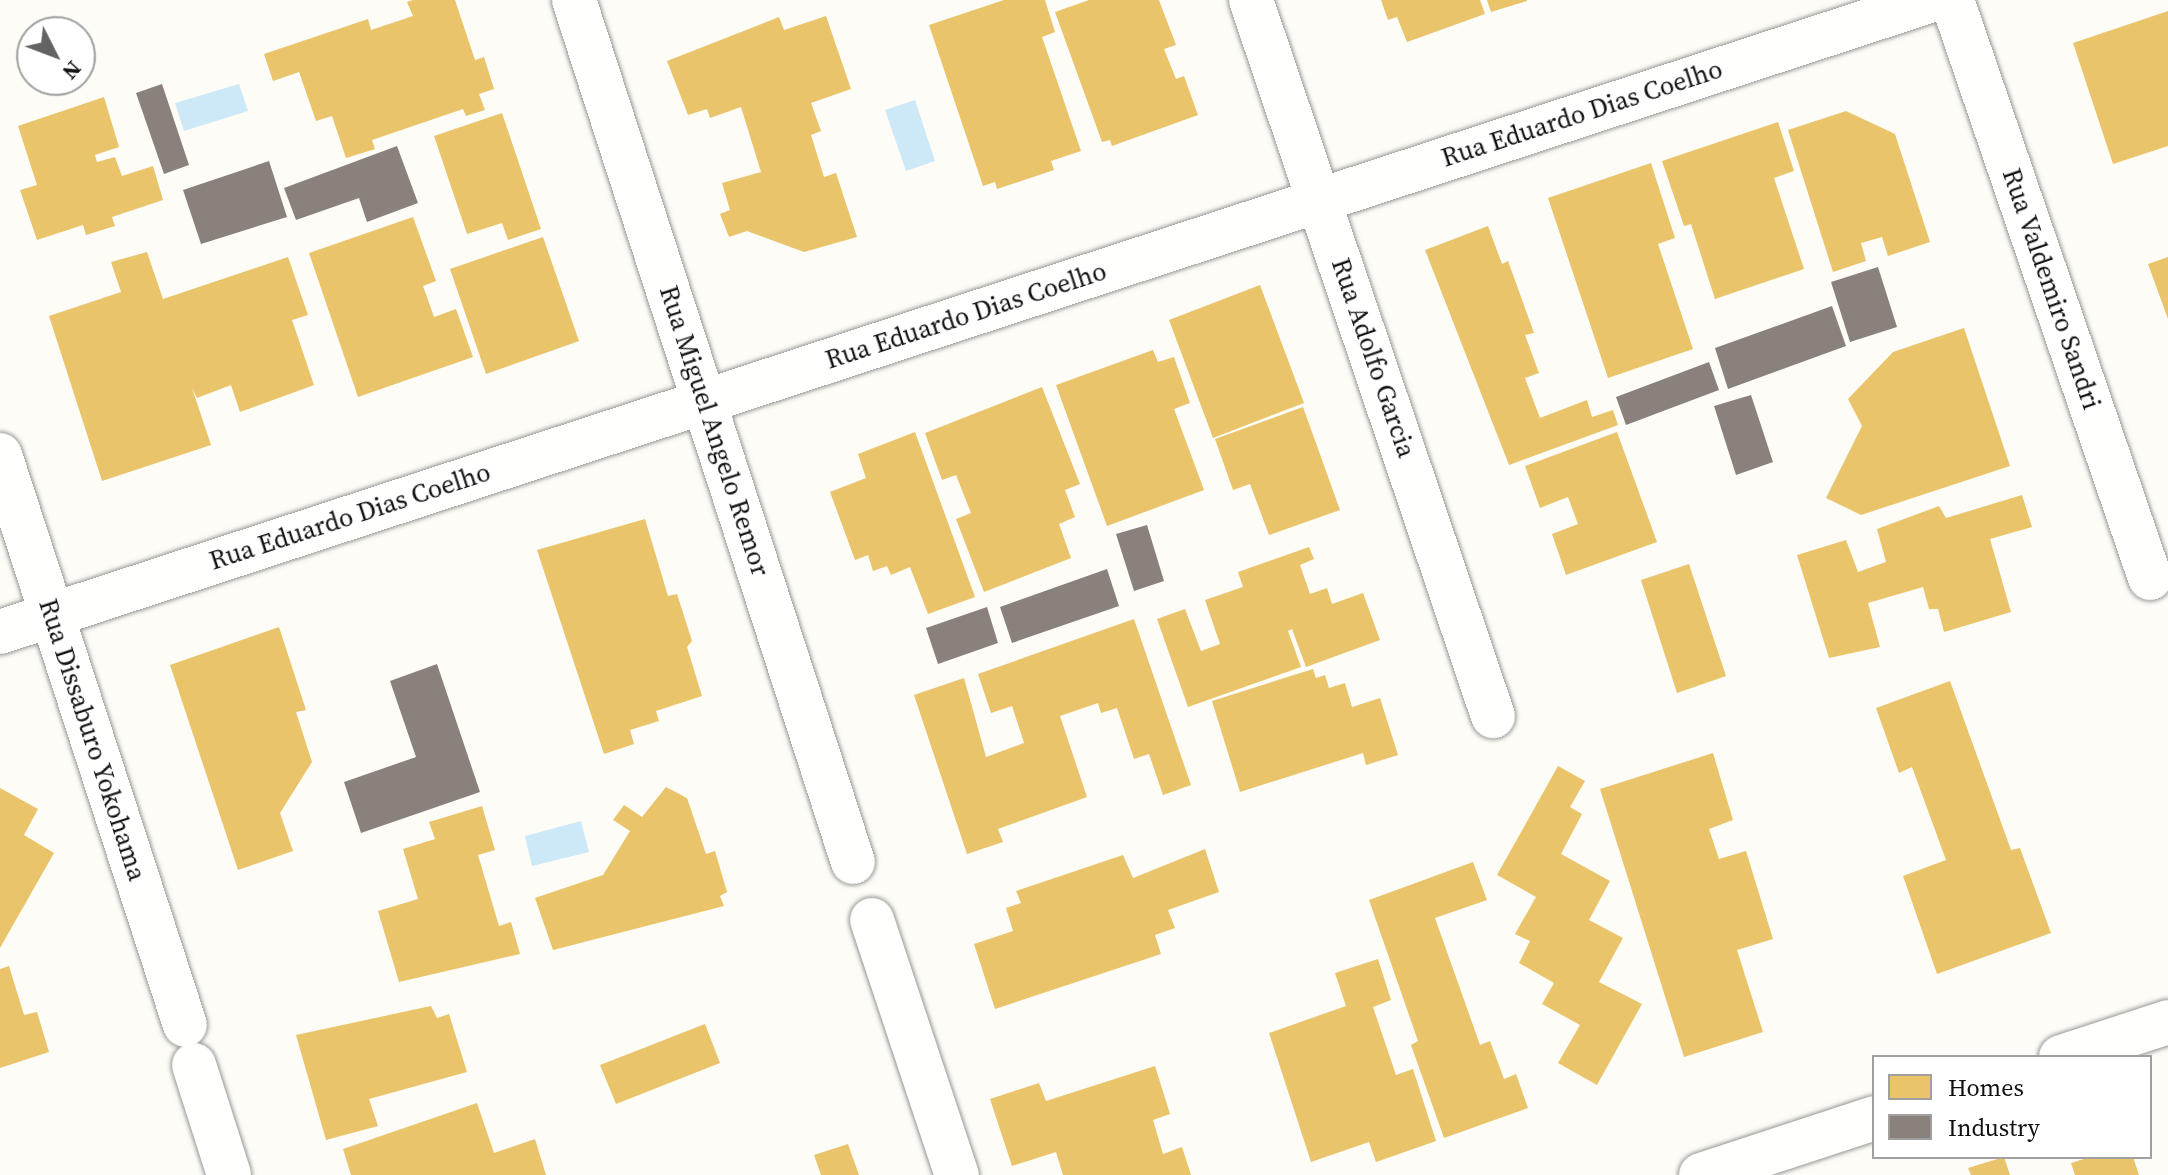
<!DOCTYPE html>
<style>
body{margin:0}
#map{position:relative;width:2168px;height:1175px;overflow:hidden;background:#fdfcf7;font-family:"Source Serif 4",serif}
div>[style]{position:absolute}
.water>*{inset:0;background:#cde8f7}
.homes>*{inset:0;background:#e9c46a}
.industry>*{inset:0;background:#8a817c}
.roads{filter:drop-shadow(0 0 2px #979795) drop-shadow(0 0 2px #979795)}
.street>*{height:44px;margin:-22px;padding:0 22px;transform-origin:22px;border-radius:22px;background:#fffffe}
span{translate:-50% -50%;white-space:nowrap;text-align:center;line-height:1.15;-webkit-text-stroke:8px #fff;paint-order:stroke}
.street-label{font-size:26px;color:#111}
.legend{position:absolute;left:1872px;top:1055px;width:280px;height:104px;box-sizing:border-box;background:#fff;border:2px solid #a0a0a0;margin:0;padding:10px 14px;list-style:none;font-size:24px;color:#111}
.legend li{display:flex;align-items:center;gap:16px;height:40px}
.legend b{width:40px;border:2px solid #a0a0a0}
.north{position:absolute;left:16px;top:16px;width:80px;height:80px;box-sizing:border-box;background:#fff;border:2px solid #a0a0a0;border-radius:50%;rotate:132deg;font-size:22px;font-weight:700;line-height:32px;text-align:center;color:#111}
.north::after{content:'';display:block;margin:auto;width:28px;height:36px;background:#646362;clip-path:polygon(50% 0,100% 100%,50% 72%,0 100%)}
</style>
<div id="map">
<div class="water">
<div style="clip-path:polygon(239px 84px,248px 111px,184px 131px,175px 103px)"></div>
<div style="clip-path:polygon(915px 100px,935px 161px,906px 171px,885px 110px)"></div>
<div style="clip-path:polygon(581px 821px,589px 852px,532px 866px,525px 836px)"></div>
</div>
<div class="homes">
<div style="clip-path:polygon(413px 0,455px 0,475px 60px,484px 57px,494px 89px,479px 94px,485px 110px,466px 116px,463px 109px,372px 140px,375px 149px,346px 158px,332px 116px,316px 121px,299px 72px,273px 81px,264px 54px,368px 19px,371px 30px,413px 16px,407px 2px)"></div>
<div style="clip-path:polygon(1004px 0,1045px 0,1055px 32px,1042px 37px,1081px 151px,1051px 161px,1054px 170px,997px 189px,995px 182px,983px 186px,929px 25px)"></div>
<div style="clip-path:polygon(1089px 0,1159px 0,1176px 45px,1164px 49px,1176px 79px,1184px 76px,1198px 115px,1112px 146px,1110px 140px,1102px 142px,1055px 12px)"></div>
<div style="clip-path:polygon(1381px 0,1480px 0,1485px 14px,1407px 42px,1397px 17px,1388px 20px)"></div>
<div style="clip-path:polygon(1487px 0,1527px 0,1527px 1px,1491px 12px)"></div>
<div style="clip-path:polygon(2168px 11px,2168px 146px,2113px 164px,2073px 43px)"></div>
<div style="clip-path:polygon(826px 16px,851px 89px,811px 103px,821px 131px,811px 135px,824px 177px,836px 173px,857px 237px,804px 252px,747px 231px,729px 237px,720px 214px,730px 210px,722px 183px,761px 172px,741px 107px,710px 118px,707px 109px,688px 115px,667px 61px,779px 17px,784px 30px)"></div>
<div style="clip-path:polygon(104px 97px,119px 147px,95px 155px,97px 162px,115px 157px,122px 176px,153px 166px,163px 200px,112px 217px,115px 226px,86px 235px,83px 225px,37px 240px,20px 190px,37px 185px,18px 126px)"></div>
<div style="clip-path:polygon(1846px 111px,1895px 134px,1930px 242px,1888px 256px,1882px 237px,1861px 243px,1866px 261px,1833px 272px,1788px 130px)"></div>
<div style="clip-path:polygon(502px 113px,541px 229px,508px 240px,502px 223px,467px 234px,434px 136px)"></div>
<div style="clip-path:polygon(1778px 122px,1794px 171px,1774px 178px,1804px 269px,1715px 299px,1691px 224px,1684px 226px,1662px 161px)"></div>
<div style="clip-path:polygon(1651px 163px,1675px 238px,1658px 244px,1693px 349px,1608px 378px,1548px 198px)"></div>
<div style="clip-path:polygon(413px 217px,436px 281px,423px 286px,434px 317px,456px 309px,473px 357px,358px 397px,309px 253px)"></div>
<div style="clip-path:polygon(1488px 226px,1502px 264px,1508px 261px,1534px 333px,1525px 335px,1539px 373px,1525px 378px,1540px 418px,1587px 400px,1592px 417px,1613px 410px,1618px 425px,1509px 465px,1425px 250px)"></div>
<div style="clip-path:polygon(543px 237px,579px 341px,486px 374px,450px 269px)"></div>
<div style="clip-path:polygon(147px 252px,163px 299px,288px 257px,308px 315px,292px 320px,314px 385px,240px 412px,231px 385px,197px 398px,192px 388px,211px 445px,102px 481px,49px 316px,121px 292px,111px 262px)"></div>
<div style="clip-path:polygon(2168px 257px,2168px 319px,2148px 264px)"></div>
<div style="clip-path:polygon(1260px 285px,1304px 403px,1213px 438px,1169px 320px)"></div>
<div style="clip-path:polygon(1964px 328px,2010px 466px,1861px 515px,1826px 498px,1862px 426px,1848px 399px,1893px 352px)"></div>
<div style="clip-path:polygon(1153px 350px,1158px 362px,1174px 357px,1190px 403px,1174px 409px,1204px 490px,1107px 526px,1056px 385px)"></div>
<div style="clip-path:polygon(1042px 387px,1080px 484px,1065px 490px,1075px 517px,1059px 524px,1071px 558px,984px 592px,956px 519px,971px 513px,956px 475px,942px 480px,925px 433px)"></div>
<div style="clip-path:polygon(1303px 407px,1340px 510px,1269px 535px,1250px 484px,1233px 490px,1215px 439px)"></div>
<div style="clip-path:polygon(915px 432px,975px 597px,928px 614px,910px 567px,891px 575px,887px 566px,873px 571px,868px 555px,855px 560px,830px 492px,866px 478px,858px 454px)"></div>
<div style="clip-path:polygon(1617px 432px,1657px 542px,1566px 575px,1552px 534px,1578px 524px,1568px 497px,1540px 508px,1525px 466px)"></div>
<div style="clip-path:polygon(2022px 495px,2032px 527px,1990px 539px,2011px 612px,1944px 632px,1938px 609px,1929px 609px,1923px 587px,1868px 603px,1880px 647px,1829px 658px,1797px 555px,1846px 540px,1858px 572px,1886px 562px,1877px 529px,1939px 506px,1946px 518px)"></div>
<div style="clip-path:polygon(645px 519px,668px 596px,677px 594px,692px 641px,687px 647px,702px 696px,656px 711px,659px 721px,630px 730px,634px 744px,604px 754px,537px 550px)"></div>
<div style="clip-path:polygon(1309px 547px,1314px 559px,1300px 565px,1310px 594px,1327px 588px,1332px 604px,1363px 593px,1380px 640px,1306px 667px,1292px 629px,1288px 631px,1301px 667px,1188px 707px,1157px 619px,1185px 609px,1201px 651px,1220px 644px,1205px 600px,1243px 587px,1238px 572px)"></div>
<div style="clip-path:polygon(1689px 564px,1726px 676px,1677px 693px,1641px 580px)"></div>
<div style="clip-path:polygon(1134px 619px,1191px 785px,1163px 795px,1149px 754px,1134px 759px,1117px 708px,1101px 713px,1098px 703px,1060px 716px,1087px 797px,998px 829px,1003px 842px,967px 854px,914px 695px,964px 678px,986px 757px,1024px 743px,1012px 706px,991px 713px,978px 674px)"></div>
<div style="clip-path:polygon(279px 627px,306px 710px,296px 712px,312px 762px,280px 813px,293px 851px,238px 870px,170px 665px)"></div>
<div style="clip-path:polygon(1313px 669px,1316px 678px,1325px 675px,1329px 688px,1345px 683px,1352px 707px,1380px 698px,1398px 755px,1366px 765px,1363px 753px,1240px 792px,1212px 701px)"></div>
<div style="clip-path:polygon(1950px 681px,2011px 850px,2020px 848px,2051px 933px,1937px 974px,1903px 876px,1946px 860px,1912px 767px,1899px 773px,1876px 708px)"></div>
<div style="clip-path:polygon(1713px 753px,1733px 820px,1709px 829px,1719px 859px,1746px 851px,1773px 939px,1737px 950px,1763px 1032px,1684px 1057px,1600px 789px)"></div>
<div style="clip-path:polygon(1558px 766px,1585px 781px,1570px 807px,1582px 814px,1561px 854px,1610px 881px,1589px 920px,1623px 938px,1599px 982px,1642px 1004px,1597px 1085px,1558px 1063px,1580px 1025px,1542px 1004px,1554px 983px,1519px 963px,1530px 941px,1515px 934px,1536px 897px,1497px 875px)"></div>
<div style="clip-path:polygon(666px 787px,687px 798px,706px 854px,715px 851px,727px 892px,720px 896px,724px 906px,553px 950px,535px 898px,603px 875px,630px 831px,613px 820px,624px 805px,642px 817px)"></div>
<div style="clip-path:polygon(0 788px,38px 809px,24px 835px,54px 853px,0 948px)"></div>
<div style="clip-path:polygon(482px 806px,495px 850px,478px 855px,499px 926px,511px 922px,520px 954px,399px 982px,378px 911px,418px 899px,403px 849px,435px 839px,429px 822px)"></div>
<div style="clip-path:polygon(1205px 849px,1219px 892px,1168px 910px,1175px 928px,1155px 935px,1161px 954px,995px 1009px,974px 944px,1013px 931px,1006px 908px,1021px 903px,1016px 891px,1123px 855px,1133px 878px)"></div>
<div style="clip-path:polygon(1473px 862px,1487px 900px,1435px 918px,1480px 1045px,1490px 1041px,1504px 1079px,1516px 1074px,1528px 1108px,1444px 1138px,1411px 1045px,1418px 1041px,1369px 900px)"></div>
<div style="clip-path:polygon(1378px 959px,1391px 1000px,1373px 1007px,1396px 1075px,1413px 1069px,1436px 1141px,1376px 1162px,1369px 1142px,1311px 1162px,1269px 1033px,1346px 1006px,1335px 973px)"></div>
<div style="clip-path:polygon(9px 966px,24px 1015px,37px 1012px,49px 1052px,0 1068px,0 969px)"></div>
<div style="clip-path:polygon(431px 1006px,437px 1018px,449px 1014px,467px 1072px,369px 1099px,378px 1126px,326px 1140px,296px 1035px)"></div>
<div style="clip-path:polygon(705px 1024px,720px 1063px,616px 1104px,600px 1065px)"></div>
<div style="clip-path:polygon(1155px 1066px,1170px 1114px,1153px 1120px,1163px 1154px,1182px 1147px,1191px 1175px,1063px 1175px,1056px 1152px,1012px 1166px,990px 1099px,1039px 1083px,1046px 1101px)"></div>
<div style="clip-path:polygon(477px 1103px,494px 1153px,535px 1139px,546px 1175px,351px 1175px,343px 1149px)"></div>
<div style="clip-path:polygon(848px 1144px,859px 1175px,821px 1175px,814px 1155px)"></div>
<div style="clip-path:polygon(2004px 1157px,2010px 1175px,1971px 1175px,1968px 1168px)"></div>
<div style="clip-path:polygon(2090px 1157px,2133px 1157px,2139px 1175px,2075px 1175px,2071px 1163px)"></div>
</div>
<div class="industry">
<div style="clip-path:polygon(162px 84px,189px 165px,164px 174px,136px 93px)"></div>
<div style="clip-path:polygon(397px 146px,418px 203px,367px 222px,359px 198px,296px 220px,284px 188px)"></div>
<div style="clip-path:polygon(269px 161px,287px 217px,201px 244px,183px 190px)"></div>
<div style="clip-path:polygon(1878px 267px,1897px 327px,1850px 342px,1831px 282px)"></div>
<div style="clip-path:polygon(1832px 306px,1846px 346px,1728px 389px,1715px 348px)"></div>
<div style="clip-path:polygon(1709px 362px,1719px 390px,1626px 425px,1616px 397px)"></div>
<div style="clip-path:polygon(1751px 395px,1773px 462px,1736px 475px,1714px 406px)"></div>
<div style="clip-path:polygon(1147px 525px,1164px 581px,1134px 591px,1116px 534px)"></div>
<div style="clip-path:polygon(1107px 569px,1119px 606px,1012px 643px,1000px 607px)"></div>
<div style="clip-path:polygon(987px 607px,998px 643px,938px 664px,926px 628px)"></div>
<div style="clip-path:polygon(437px 664px,480px 792px,361px 833px,344px 782px,416px 757px,390px 681px)"></div>
</div>
<div class="roads">
<div class="street">
<div style="left:574px;top:0;width:906px;rotate:72.07deg"></div>
<div style="left:1251px;top:0;width:756px;rotate:71.33deg"></div>
<div style="left:1952px;top:0;width:611px;rotate:71.09deg"></div>
<div style="left:0;top:455px;width:599px;rotate:72.02deg"></div>
<div style="left:0;top:632px;width:2033px;rotate:-18.11deg"></div>
<div style="left:872px;top:920px;width:269px;rotate:71.6deg"></div>
<div style="left:2061px;top:1057px;width:113px;rotate:-18.1deg"></div>
<div style="left:194px;top:1065px;width:115px;rotate:72.3deg"></div>
<div style="left:1701px;top:1175px;width:182px;rotate:-18.2deg"></div>
</div>
</div>
<div class="street-label">
<span style="left:1582px;top:114px;rotate:-18deg">Rua Eduardo Dias Coelho</span>
<span style="left:2051px;top:289px;rotate:71deg">Rua Valdemiro Sandri</span>
<span style="left:966px;top:316px;rotate:-18deg">Rua Eduardo Dias Coelho</span>
<span style="left:1373px;top:358px;rotate:71deg">Rua Adolfo Garcia</span>
<span style="left:714px;top:431px;rotate:72deg">Rua Miguel Angelo Remor</span>
<span style="left:350px;top:517px;rotate:-18deg">Rua Eduardo Dias Coelho</span>
<span style="left:92px;top:740px;rotate:72deg">Rua Dissaburo Yokohama</span>
</div>
<ul class="legend">
<li><b style="height:22px;background:#e9c46a"></b>Homes</li>
<li><b style="height:22px;background:#8a817c"></b>Industry</li>
</ul>
<div class="north">N</div>
</div>
